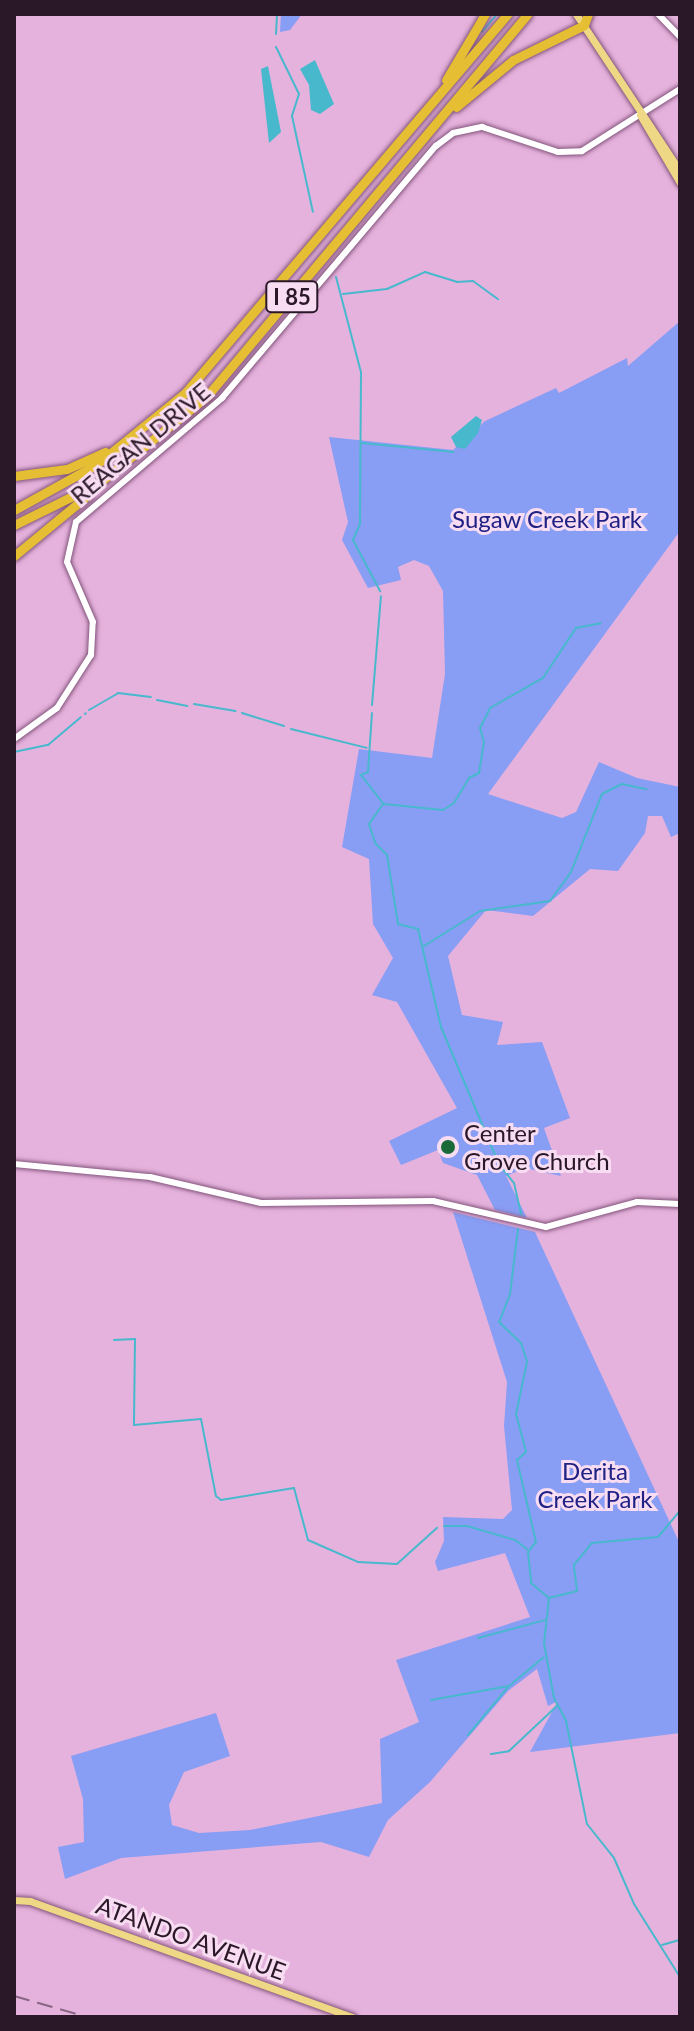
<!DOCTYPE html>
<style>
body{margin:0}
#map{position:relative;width:694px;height:2031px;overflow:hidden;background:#e5b2dd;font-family:Lato,sans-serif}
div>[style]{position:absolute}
.green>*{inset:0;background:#889df4}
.water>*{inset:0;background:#48b8cd}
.stream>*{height:2px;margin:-1px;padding:0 1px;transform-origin:1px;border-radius:1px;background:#48b8cd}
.roads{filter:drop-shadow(0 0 2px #83557c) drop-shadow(0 0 2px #83557c)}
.minor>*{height:6px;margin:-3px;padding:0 3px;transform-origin:3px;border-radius:3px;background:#fff}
.major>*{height:7px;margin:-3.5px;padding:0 3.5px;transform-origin:3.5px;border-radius:3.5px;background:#efd885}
.highway>*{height:9px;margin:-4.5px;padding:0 4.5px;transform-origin:4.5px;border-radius:4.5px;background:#e5be34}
.rail>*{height:2px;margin-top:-1px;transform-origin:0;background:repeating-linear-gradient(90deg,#886583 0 16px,transparent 0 24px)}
.dots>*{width:22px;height:22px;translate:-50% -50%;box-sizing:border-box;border:4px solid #f7dcf2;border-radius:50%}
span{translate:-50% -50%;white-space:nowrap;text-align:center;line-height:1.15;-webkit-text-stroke:6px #f7dcf2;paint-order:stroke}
.shield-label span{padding:2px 6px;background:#f7dcf2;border:2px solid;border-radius:6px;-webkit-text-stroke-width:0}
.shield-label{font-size:22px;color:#2a1727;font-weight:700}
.street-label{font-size:24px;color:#2a1727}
.park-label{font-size:24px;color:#1f2184}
.poi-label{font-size:24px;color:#2a1727}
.left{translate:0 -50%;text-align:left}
.frame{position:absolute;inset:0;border:16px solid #2a1727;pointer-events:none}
</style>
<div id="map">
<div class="green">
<div style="clip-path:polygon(281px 14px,302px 14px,290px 30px,280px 32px)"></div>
<div style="clip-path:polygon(680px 321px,680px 531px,488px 794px,562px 818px,576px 812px,599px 762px,637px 778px,680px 787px,680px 833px,671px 837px,662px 816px,648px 816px,645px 833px,618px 871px,590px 869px,533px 916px,486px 910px,448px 956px,462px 1015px,503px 1022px,497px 1045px,542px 1042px,570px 1118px,544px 1128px,561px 1176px,525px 1168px,506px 1176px,527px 1218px,495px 1210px,477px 1175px,443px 1163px,438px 1150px,401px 1165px,389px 1141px,457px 1108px,397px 1002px,372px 995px,393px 958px,373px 924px,369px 859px,342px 847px,359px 749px,432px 758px,445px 674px,443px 591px,429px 566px,414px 560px,398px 567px,401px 580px,368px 588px,342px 540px,348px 522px,329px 437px,453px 450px,485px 421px,556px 388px,559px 393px,627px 358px,628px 366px)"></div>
<div style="clip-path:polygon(453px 1212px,535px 1232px,680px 1544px,680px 1733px,530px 1752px,558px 1701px,548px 1706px,537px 1669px,508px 1691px,430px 1782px,388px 1820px,369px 1857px,321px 1842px,121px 1858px,65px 1879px,58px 1847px,84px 1842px,83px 1799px,71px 1756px,216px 1713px,230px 1756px,184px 1772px,169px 1805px,172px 1825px,199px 1833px,250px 1830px,382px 1803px,380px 1739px,419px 1722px,396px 1660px,530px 1617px,505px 1553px,438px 1571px,435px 1562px,444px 1541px,443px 1517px,503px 1519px,512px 1510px,504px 1426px,507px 1382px)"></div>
</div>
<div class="water">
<div style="clip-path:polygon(315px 60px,334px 104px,320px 114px,311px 110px,309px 85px,300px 69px)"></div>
<div style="clip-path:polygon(268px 66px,281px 132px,269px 143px,261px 69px)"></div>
<div style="clip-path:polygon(476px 416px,482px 420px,478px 433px,465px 449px,456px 447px,451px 437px)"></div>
</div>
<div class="stream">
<div style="left:482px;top:32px;width:23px;rotate:-50deg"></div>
<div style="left:276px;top:34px;width:20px;rotate:-87deg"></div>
<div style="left:276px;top:47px;width:52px;rotate:63.9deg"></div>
<div style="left:299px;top:94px;width:23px;rotate:108deg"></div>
<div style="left:292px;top:116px;width:98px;rotate:77.7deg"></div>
<div style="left:336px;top:277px;width:98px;rotate:75.3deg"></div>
<div style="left:361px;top:372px;width:152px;rotate:90.4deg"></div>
<div style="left:360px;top:524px;width:17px;rotate:114deg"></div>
<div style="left:353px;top:540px;width:58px;rotate:62.1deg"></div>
<div style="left:343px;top:294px;width:44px;rotate:-6.5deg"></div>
<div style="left:387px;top:289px;width:42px;rotate:-24.1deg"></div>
<div style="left:425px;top:272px;width:34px;rotate:17deg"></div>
<div style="left:457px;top:282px;width:16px;rotate:-4deg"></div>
<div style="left:473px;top:281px;width:31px;rotate:36deg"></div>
<div style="left:362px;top:443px;width:92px;rotate:5.6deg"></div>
<div style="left:157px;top:700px;width:31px;rotate:11deg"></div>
<div style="left:194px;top:704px;width:42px;rotate:9.7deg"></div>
<div style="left:372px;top:705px;width:109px;rotate:-85.3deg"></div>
<div style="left:89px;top:710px;width:34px;rotate:-30deg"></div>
<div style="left:118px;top:693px;width:33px;rotate:7deg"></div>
<div style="left:242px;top:713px;width:44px;rotate:17.2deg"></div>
<div style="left:372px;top:713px;width:59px;rotate:93.9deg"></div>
<div style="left:368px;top:772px;width:8px;rotate:157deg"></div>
<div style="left:361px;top:775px;width:36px;rotate:52deg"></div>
<div style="left:85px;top:714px;width:1px;rotate:-45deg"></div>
<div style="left:291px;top:729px;width:78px;rotate:14deg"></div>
<div style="left:14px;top:752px;width:35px;rotate:-12deg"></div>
<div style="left:48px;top:745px;width:43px;rotate:-40.3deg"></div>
<div style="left:383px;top:804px;width:24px;rotate:125deg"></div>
<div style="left:369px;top:824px;width:20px;rotate:72deg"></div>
<div style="left:375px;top:843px;width:17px;rotate:45deg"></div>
<div style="left:387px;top:855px;width:70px;rotate:80.9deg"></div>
<div style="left:398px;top:924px;width:21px;rotate:14deg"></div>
<div style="left:418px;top:929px;width:101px;rotate:76.8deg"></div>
<div style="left:441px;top:1027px;width:149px;rotate:67.1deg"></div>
<div style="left:499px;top:1164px;width:24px;rotate:52deg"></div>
<div style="left:514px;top:1183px;width:32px;rotate:77deg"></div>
<div style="left:384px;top:804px;width:59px;rotate:5.8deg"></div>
<div style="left:443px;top:810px;width:13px;rotate:-32deg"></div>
<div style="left:454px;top:803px;width:29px;rotate:-59deg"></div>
<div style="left:469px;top:778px;width:11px;rotate:-27deg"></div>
<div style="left:479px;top:773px;width:31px;rotate:-81deg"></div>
<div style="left:484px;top:742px;width:15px;rotate:-106deg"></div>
<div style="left:480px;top:728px;width:22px;rotate:-63deg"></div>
<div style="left:490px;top:708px;width:61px;rotate:-29.5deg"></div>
<div style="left:543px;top:678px;width:60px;rotate:-56.6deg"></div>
<div style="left:576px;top:628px;width:25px;rotate:-11deg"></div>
<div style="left:424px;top:946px;width:66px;rotate:-32deg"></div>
<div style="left:480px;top:911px;width:71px;rotate:-8.1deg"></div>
<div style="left:550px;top:901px;width:36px;rotate:-54deg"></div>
<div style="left:571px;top:872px;width:84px;rotate:-68.3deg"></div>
<div style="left:602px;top:794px;width:22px;rotate:-27deg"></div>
<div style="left:622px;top:784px;width:25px;rotate:12deg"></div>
<div style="left:518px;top:1229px;width:65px;rotate:97deg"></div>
<div style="left:510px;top:1294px;width:30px;rotate:111deg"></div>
<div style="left:499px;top:1322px;width:30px;rotate:44deg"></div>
<div style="left:521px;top:1343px;width:20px;rotate:72deg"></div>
<div style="left:527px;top:1362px;width:53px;rotate:101.9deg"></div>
<div style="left:516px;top:1414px;width:39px;rotate:75deg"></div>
<div style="left:526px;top:1452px;width:12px;rotate:138deg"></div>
<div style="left:517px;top:1460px;width:84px;rotate:77deg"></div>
<div style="left:536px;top:1542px;width:13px;rotate:129deg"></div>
<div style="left:528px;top:1552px;width:31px;rotate:84deg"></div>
<div style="left:531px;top:1583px;width:23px;rotate:40deg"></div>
<div style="left:549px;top:1598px;width:45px;rotate:96.3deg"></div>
<div style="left:544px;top:1643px;width:56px;rotate:79.7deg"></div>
<div style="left:554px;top:1698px;width:26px;rotate:62deg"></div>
<div style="left:566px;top:1721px;width:105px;rotate:78.5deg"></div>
<div style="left:587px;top:1824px;width:43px;rotate:51.5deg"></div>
<div style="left:614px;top:1858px;width:50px;rotate:66.5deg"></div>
<div style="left:634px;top:1904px;width:86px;rotate:57.8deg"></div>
<div style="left:114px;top:1340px;width:21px;rotate:-3deg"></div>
<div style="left:135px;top:1339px;width:86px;rotate:90.7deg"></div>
<div style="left:134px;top:1425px;width:67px;rotate:-5.1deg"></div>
<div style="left:201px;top:1419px;width:78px;rotate:79deg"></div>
<div style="left:216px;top:1496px;width:6px;rotate:39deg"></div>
<div style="left:221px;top:1500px;width:74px;rotate:-9.3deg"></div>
<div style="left:294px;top:1488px;width:54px;rotate:74.9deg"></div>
<div style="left:308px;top:1540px;width:55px;rotate:23.7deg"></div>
<div style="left:358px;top:1562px;width:39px;rotate:3deg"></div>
<div style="left:397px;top:1564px;width:54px;rotate:-42deg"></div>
<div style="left:444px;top:1526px;width:23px"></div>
<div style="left:467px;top:1526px;width:50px;rotate:16.3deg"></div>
<div style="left:515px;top:1540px;width:15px;rotate:37deg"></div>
<div style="left:549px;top:1598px;width:29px;rotate:-14deg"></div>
<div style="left:577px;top:1591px;width:26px;rotate:-97deg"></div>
<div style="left:574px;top:1565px;width:28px;rotate:-51deg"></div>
<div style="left:592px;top:1543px;width:66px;rotate:-5.2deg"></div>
<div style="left:658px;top:1537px;width:34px;rotate:-50deg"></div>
<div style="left:478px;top:1638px;width:69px;rotate:-15deg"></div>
<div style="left:431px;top:1700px;width:79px;rotate:-10.2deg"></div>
<div style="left:509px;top:1686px;width:45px;rotate:-39.6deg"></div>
<div style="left:468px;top:1735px;width:62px;rotate:-50.2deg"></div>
<div style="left:491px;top:1754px;width:18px;rotate:-9deg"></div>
<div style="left:509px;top:1751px;width:66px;rotate:-43.2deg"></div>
<div style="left:662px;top:1945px;width:19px;rotate:-16deg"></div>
</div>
<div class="roads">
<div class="minor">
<div style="left:658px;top:14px;width:32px;rotate:46deg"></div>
<div style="left:14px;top:739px;width:53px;rotate:-35.8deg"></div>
<div style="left:57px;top:708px;width:63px;rotate:-57.3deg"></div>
<div style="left:91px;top:655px;width:33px;rotate:-87deg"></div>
<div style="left:93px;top:622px;width:65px;rotate:-113.4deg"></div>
<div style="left:67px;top:562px;width:41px;rotate:-77.3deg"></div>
<div style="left:76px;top:522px;width:192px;rotate:-40.3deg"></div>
<div style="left:222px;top:398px;width:331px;rotate:-49.7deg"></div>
<div style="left:436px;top:146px;width:21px;rotate:-37deg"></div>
<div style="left:453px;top:133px;width:30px;rotate:-12deg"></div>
<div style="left:482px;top:127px;width:80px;rotate:18.2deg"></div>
<div style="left:558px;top:152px;width:24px;rotate:-2deg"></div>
<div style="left:582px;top:151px;width:116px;rotate:-32.3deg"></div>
<div style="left:14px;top:1164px;width:137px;rotate:5.5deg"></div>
<div style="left:150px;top:1177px;width:114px;rotate:13.2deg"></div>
<div style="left:261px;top:1203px;width:172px;rotate:-0.7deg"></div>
<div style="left:433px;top:1201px;width:116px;rotate:13deg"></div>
<div style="left:546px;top:1227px;width:94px;rotate:-15.4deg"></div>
<div style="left:637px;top:1202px;width:43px;rotate:2.7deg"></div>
</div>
<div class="major">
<div style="left:576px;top:14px;width:188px;rotate:56.5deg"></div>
<div style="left:640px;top:115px;width:79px;rotate:59.5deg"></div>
<div style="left:14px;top:1900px;width:16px;rotate:4deg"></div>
<div style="left:30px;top:1901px;width:343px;rotate:19.8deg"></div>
</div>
<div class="highway">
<div style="left:446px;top:80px;width:77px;rotate:-59.4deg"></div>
<div style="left:456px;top:107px;width:74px;rotate:-39.5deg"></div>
<div style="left:513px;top:60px;width:79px;rotate:-26.2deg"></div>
<div style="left:584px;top:25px;width:12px;rotate:-70deg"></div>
<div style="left:14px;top:476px;width:53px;rotate:-7.5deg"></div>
<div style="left:67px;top:469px;width:42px;rotate:-24.1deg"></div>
<div style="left:14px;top:510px;width:95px;rotate:-29deg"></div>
<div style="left:97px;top:464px;width:113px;rotate:-38.9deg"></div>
<div style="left:185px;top:393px;width:498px;rotate:-49.6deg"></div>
<div style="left:14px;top:525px;width:95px;rotate:-26.3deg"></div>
<div style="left:99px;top:483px;width:139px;rotate:-38.9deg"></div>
<div style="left:207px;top:396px;width:498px;rotate:-50deg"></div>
<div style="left:14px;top:556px;width:96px;rotate:-39.5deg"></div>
</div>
</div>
<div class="rail">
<div style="left:14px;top:1996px;width:76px;rotate:16deg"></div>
</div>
<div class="dots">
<div style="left:448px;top:1147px;background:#1a6939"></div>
</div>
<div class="shield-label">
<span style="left:292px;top:297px">I 85</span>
</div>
<div class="street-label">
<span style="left:140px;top:443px;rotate:-40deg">REAGAN DRIVE</span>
<span style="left:191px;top:1938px;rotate:20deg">ATANDO AVENUE</span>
</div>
<div class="park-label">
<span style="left:547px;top:519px">Sugaw Creek Park</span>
<span style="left:595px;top:1485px">Derita<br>Creek Park</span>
</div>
<div class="poi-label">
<span class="left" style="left:464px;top:1147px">Center<br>Grove Church</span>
</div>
<div class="frame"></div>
</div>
